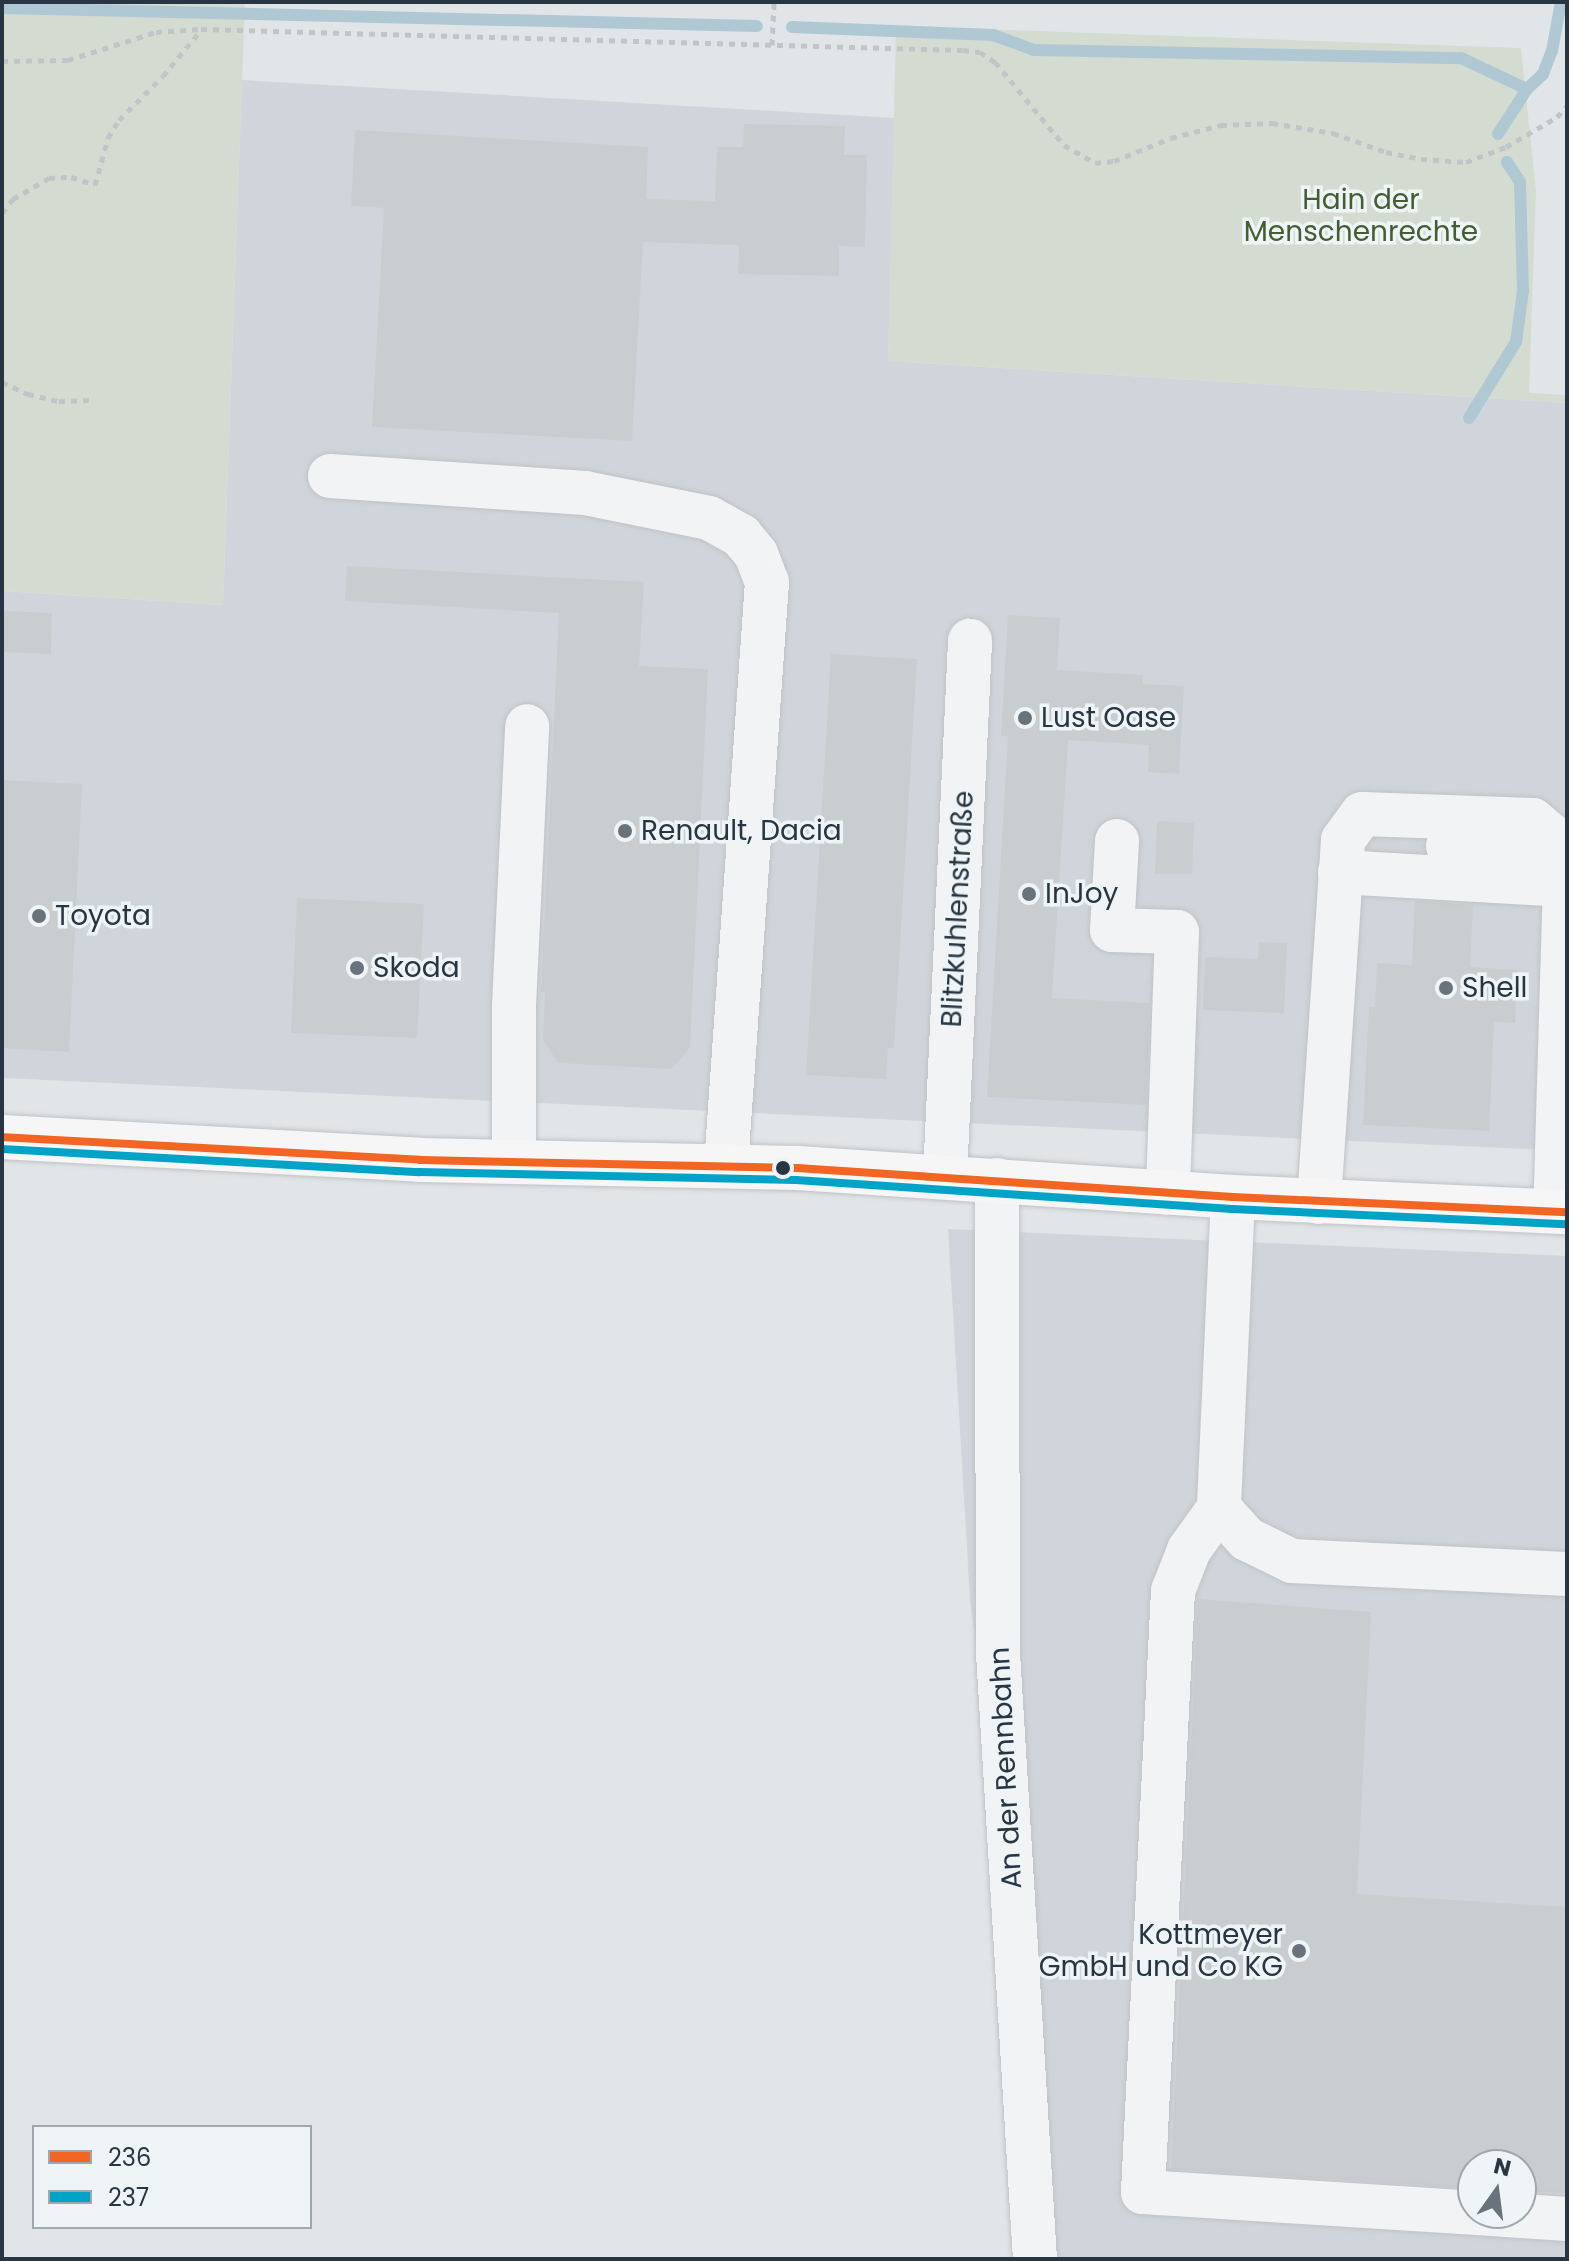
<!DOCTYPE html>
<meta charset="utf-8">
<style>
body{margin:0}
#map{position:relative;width:1569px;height:2261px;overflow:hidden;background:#e2e5e8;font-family:Poppins,sans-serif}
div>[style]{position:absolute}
.built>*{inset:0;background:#d0d5db}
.green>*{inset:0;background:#d4dcd2}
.stream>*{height:12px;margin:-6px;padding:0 6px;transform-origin:6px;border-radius:6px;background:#afc8d4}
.building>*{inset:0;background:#cacdd0}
.path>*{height:5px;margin-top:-2.5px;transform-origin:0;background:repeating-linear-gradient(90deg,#c1c5c8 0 6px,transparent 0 12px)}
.roads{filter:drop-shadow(0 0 2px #c0c3c6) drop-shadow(0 0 2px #c0c3c6)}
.minor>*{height:44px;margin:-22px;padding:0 22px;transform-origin:22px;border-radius:22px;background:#f2f3f4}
.major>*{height:44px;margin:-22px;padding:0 22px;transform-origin:22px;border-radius:22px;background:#f6f6f7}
.bus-1>*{height:8px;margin:-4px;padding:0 4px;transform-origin:4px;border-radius:4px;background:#f26522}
.bus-2>*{height:8px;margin:-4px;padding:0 4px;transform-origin:4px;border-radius:4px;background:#02a3c7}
.dots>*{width:22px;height:22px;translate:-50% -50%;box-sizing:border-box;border:4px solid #eff4f7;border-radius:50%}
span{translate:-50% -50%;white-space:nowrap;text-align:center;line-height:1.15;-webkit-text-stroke:7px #eff4f7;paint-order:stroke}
.park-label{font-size:28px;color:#445e34}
.poi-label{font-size:28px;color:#273642}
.left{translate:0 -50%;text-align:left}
.right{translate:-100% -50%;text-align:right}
.street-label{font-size:28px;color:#273642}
.frame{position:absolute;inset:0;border:4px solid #273642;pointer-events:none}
.legend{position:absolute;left:32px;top:2125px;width:280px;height:104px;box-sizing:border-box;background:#eff4f7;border:2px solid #9fa8af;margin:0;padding:10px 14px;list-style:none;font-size:24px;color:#273642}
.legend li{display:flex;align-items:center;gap:16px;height:40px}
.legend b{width:40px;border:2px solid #9fa8af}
.north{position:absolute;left:1457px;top:2149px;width:80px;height:80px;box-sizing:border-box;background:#eff4f7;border:2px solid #9fa8af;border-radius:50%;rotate:14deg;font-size:22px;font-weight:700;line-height:32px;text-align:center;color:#273642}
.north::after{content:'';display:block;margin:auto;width:28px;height:36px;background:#68737c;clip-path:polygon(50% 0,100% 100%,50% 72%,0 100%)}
</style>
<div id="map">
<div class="built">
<div style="clip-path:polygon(242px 80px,895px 118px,888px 361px,1567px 403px,1567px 1151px,2px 1078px,2px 591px,223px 605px)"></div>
<div style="clip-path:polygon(evenodd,948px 1229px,1567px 1256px,1567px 2259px,1017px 2259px,985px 1720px,970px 1599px,948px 1229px,1473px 2165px,1521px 2165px,1521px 2213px,1473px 2213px,1473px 2165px)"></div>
</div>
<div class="green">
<div style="clip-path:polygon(2px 2px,245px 2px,223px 605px,2px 591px)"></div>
<div style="clip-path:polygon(896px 26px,1521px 48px,1536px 191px,1529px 393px,1567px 395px,1567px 403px,888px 361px)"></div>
</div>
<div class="stream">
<div style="left:2px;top:8px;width:755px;rotate:1.37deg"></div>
<div style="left:792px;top:27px;width:201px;rotate:2.3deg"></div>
<div style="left:993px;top:35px;width:44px;rotate:20.1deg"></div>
<div style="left:1034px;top:50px;width:427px;rotate:1.1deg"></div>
<div style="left:1461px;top:58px;width:73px;rotate:25.2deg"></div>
<div style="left:1527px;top:89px;width:22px;rotate:-43deg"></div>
<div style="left:1543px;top:74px;width:25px;rotate:-69deg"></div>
<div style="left:1552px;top:51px;width:50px;rotate:-79.6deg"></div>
<div style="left:1498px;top:134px;width:54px;rotate:-57.2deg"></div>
<div style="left:1469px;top:418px;width:89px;rotate:-58.3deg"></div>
<div style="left:1516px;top:342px;width:51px;rotate:-82.2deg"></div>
<div style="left:1523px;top:291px;width:109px;rotate:-91.6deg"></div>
<div style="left:1520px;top:182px;width:24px;rotate:-123deg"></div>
</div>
<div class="building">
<div style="clip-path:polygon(744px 124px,845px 126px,844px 155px,867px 155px,865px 247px,839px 246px,839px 276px,738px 274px,739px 245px,643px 242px,632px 441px,372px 427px,384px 208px,351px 206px,355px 130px,648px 147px,646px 199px,715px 201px,717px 147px,743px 147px)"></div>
<div style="clip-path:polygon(347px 566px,644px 582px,639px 666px,708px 669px,690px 1047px,672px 1069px,558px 1063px,543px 1040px,545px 992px,541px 992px,559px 613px,345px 601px)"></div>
<div style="clip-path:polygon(2px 611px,52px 613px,51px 654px,2px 652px)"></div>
<div style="clip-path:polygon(1008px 615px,1060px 618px,1057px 670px,1143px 675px,1143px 684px,1184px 686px,1179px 774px,1148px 772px,1149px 745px,1068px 740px,1052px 998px,1150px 1003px,1146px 1105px,987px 1097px,1008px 736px,1001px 736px)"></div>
<div style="clip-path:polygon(831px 654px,917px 659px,894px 1048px,888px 1048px,886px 1079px,806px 1075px)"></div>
<div style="clip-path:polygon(2px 780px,82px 784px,69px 1052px,2px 1048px)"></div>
<div style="clip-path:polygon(1157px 821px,1194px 823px,1192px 874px,1155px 874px)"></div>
<div style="clip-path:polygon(297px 898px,424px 904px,417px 1038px,291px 1033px)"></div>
<div style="clip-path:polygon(1415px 901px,1473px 905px,1470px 967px,1517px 970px,1515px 1023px,1494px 1022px,1489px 1131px,1363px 1125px,1369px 1007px,1375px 1007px,1377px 963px,1412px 965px)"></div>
<div style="clip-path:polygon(1259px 942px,1287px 943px,1284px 1013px,1203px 1010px,1205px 957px,1258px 959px)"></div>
<div style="clip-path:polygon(1198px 1599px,1371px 1612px,1357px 1894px,1567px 1907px,1567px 2193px,1521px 2191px,1521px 2165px,1473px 2165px,1473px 2188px,1171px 2169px)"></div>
</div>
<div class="path">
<div style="left:772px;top:45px;width:43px;rotate:-87.3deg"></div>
<div style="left:2px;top:61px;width:66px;rotate:-0.9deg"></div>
<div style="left:68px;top:60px;width:92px;rotate:-17.7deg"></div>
<div style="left:156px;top:32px;width:45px;rotate:-3.8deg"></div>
<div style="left:201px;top:29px;width:762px;rotate:1.58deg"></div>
<div style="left:963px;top:50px;width:17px;rotate:7deg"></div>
<div style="left:980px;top:52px;width:18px;rotate:34deg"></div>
<div style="left:995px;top:62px;width:108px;rotate:50.3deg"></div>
<div style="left:1064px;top:145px;width:36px;rotate:30deg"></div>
<div style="left:1095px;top:163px;width:19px;rotate:-6deg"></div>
<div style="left:1114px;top:161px;width:61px;rotate:-22deg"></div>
<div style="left:1171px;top:138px;width:52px;rotate:-14.6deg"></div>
<div style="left:1221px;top:125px;width:51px;rotate:-2.2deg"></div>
<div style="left:1272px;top:123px;width:62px;rotate:9.3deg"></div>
<div style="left:1333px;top:133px;width:56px;rotate:19.7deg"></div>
<div style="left:1386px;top:152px;width:36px;rotate:11deg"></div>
<div style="left:1421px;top:159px;width:45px;rotate:3.8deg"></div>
<div style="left:1466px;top:162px;width:43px;rotate:-20.6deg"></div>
<div style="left:1506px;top:147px;width:59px;rotate:-30.5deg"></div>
<div style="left:1557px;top:117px;width:15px;rotate:-48deg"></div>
<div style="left:2px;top:213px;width:18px;rotate:-52deg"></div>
<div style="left:13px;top:199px;width:42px;rotate:-30.3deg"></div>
<div style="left:49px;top:178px;width:22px;rotate:-3deg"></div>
<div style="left:71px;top:177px;width:25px;rotate:18deg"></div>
<div style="left:95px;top:185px;width:49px;rotate:-74.5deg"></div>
<div style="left:108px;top:138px;width:21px;rotate:-59deg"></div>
<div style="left:119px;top:120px;width:62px;rotate:-45deg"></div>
<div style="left:163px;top:76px;width:60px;rotate:-50.4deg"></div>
<div style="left:2px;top:382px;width:29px;rotate:25deg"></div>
<div style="left:28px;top:394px;width:32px;rotate:13deg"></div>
<div style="left:59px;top:401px;width:30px;rotate:-2deg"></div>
</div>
<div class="roads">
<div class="minor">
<div style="left:330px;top:476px;width:256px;rotate:3.8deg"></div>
<div style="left:585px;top:493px;width:126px;rotate:11.4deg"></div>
<div style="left:709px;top:518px;width:37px;rotate:29deg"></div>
<div style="left:741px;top:536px;width:23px;rotate:50deg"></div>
<div style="left:756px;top:554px;width:30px;rotate:69deg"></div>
<div style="left:767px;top:582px;width:584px;rotate:94.02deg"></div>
<div style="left:1117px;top:841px;width:89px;rotate:93.2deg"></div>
<div style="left:1112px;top:930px;width:65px;rotate:1.8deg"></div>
<div style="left:1177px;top:932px;width:261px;rotate:92deg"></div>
<div style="left:1448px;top:846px;width:118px;rotate:3.4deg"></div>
<div style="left:1340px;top:872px;width:225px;rotate:3.3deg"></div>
<div style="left:514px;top:1162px;width:156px;rotate:-90deg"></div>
<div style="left:514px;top:1006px;width:280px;rotate:-87.3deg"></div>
<div style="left:945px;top:1176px;width:536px;rotate:-87.32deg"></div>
<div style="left:997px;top:1180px;width:473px;rotate:89.9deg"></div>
<div style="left:998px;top:1653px;width:607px;rotate:86.51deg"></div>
<div style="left:1233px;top:1197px;width:311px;rotate:92.6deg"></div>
<div style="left:1219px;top:1508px;width:52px;rotate:125.5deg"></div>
<div style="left:1189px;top:1550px;width:44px;rotate:111.3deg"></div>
<div style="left:1173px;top:1591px;width:602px;rotate:92.86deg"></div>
<div style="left:1143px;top:2192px;width:331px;rotate:3.6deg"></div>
<div style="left:1319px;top:1202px;width:363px;rotate:-86.2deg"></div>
<div style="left:1343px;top:840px;width:32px;rotate:-54deg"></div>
<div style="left:1362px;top:814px;width:171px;rotate:2deg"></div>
<div style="left:1533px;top:820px;width:43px;rotate:40.3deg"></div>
<div style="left:1566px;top:848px;width:363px;rotate:91.7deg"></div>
<div style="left:1219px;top:1508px;width:42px;rotate:47.9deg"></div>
<div style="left:1247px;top:1539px;width:50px;rotate:26.1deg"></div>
<div style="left:1292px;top:1561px;width:275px;rotate:2.7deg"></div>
<div style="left:1477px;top:2213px;width:90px;rotate:3.8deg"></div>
</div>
<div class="major">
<div style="left:2px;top:1137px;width:419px;rotate:3.1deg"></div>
<div style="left:420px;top:1160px;width:377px;rotate:1.2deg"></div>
<div style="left:797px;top:1168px;width:437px;rotate:3.8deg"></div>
<div style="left:1233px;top:1197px;width:334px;rotate:2.6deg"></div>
</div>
</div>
<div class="bus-1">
<div style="left:2px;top:1137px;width:419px;rotate:3.1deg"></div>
<div style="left:420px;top:1160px;width:377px;rotate:1.2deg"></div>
<div style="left:797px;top:1168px;width:437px;rotate:3.8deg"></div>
<div style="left:1233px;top:1197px;width:334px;rotate:2.6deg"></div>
</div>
<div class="bus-2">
<div style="left:2px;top:1149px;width:418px;rotate:3.2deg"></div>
<div style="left:419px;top:1172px;width:377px;rotate:1.2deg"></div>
<div style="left:796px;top:1180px;width:437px;rotate:3.8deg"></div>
<div style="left:1232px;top:1209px;width:334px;rotate:2.6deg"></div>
</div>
<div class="dots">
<div style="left:1025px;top:718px;background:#68737c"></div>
<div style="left:625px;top:831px;background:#68737c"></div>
<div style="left:1029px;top:894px;background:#68737c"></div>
<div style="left:39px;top:916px;background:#68737c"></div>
<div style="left:357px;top:968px;background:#68737c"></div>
<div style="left:1446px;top:988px;background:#68737c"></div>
<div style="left:783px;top:1168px;background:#273642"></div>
<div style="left:1299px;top:1951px;background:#68737c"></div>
</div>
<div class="park-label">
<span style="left:1361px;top:216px">Hain der<br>Menschenrechte</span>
</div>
<div class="poi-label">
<span class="left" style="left:1041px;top:718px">Lust Oase</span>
<span class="left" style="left:641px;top:831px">Renault, Dacia</span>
<span class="left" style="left:1045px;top:894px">InJoy</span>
<span class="left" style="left:55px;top:916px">Toyota</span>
<span class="left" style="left:373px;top:968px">Skoda</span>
<span class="left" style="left:1462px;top:988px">Shell</span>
<span class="right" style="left:1283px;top:1951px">Kottmeyer<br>GmbH und Co KG</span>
</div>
<div class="street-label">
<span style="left:958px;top:909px;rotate:-87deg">Blitzkuhlenstraße</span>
<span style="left:1006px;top:1768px;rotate:-93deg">An der Rennbahn</span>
</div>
<div class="frame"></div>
<ul class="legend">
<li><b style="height:10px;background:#f26522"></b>236</li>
<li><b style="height:10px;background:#02a3c7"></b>237</li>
</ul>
<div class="north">N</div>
</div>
